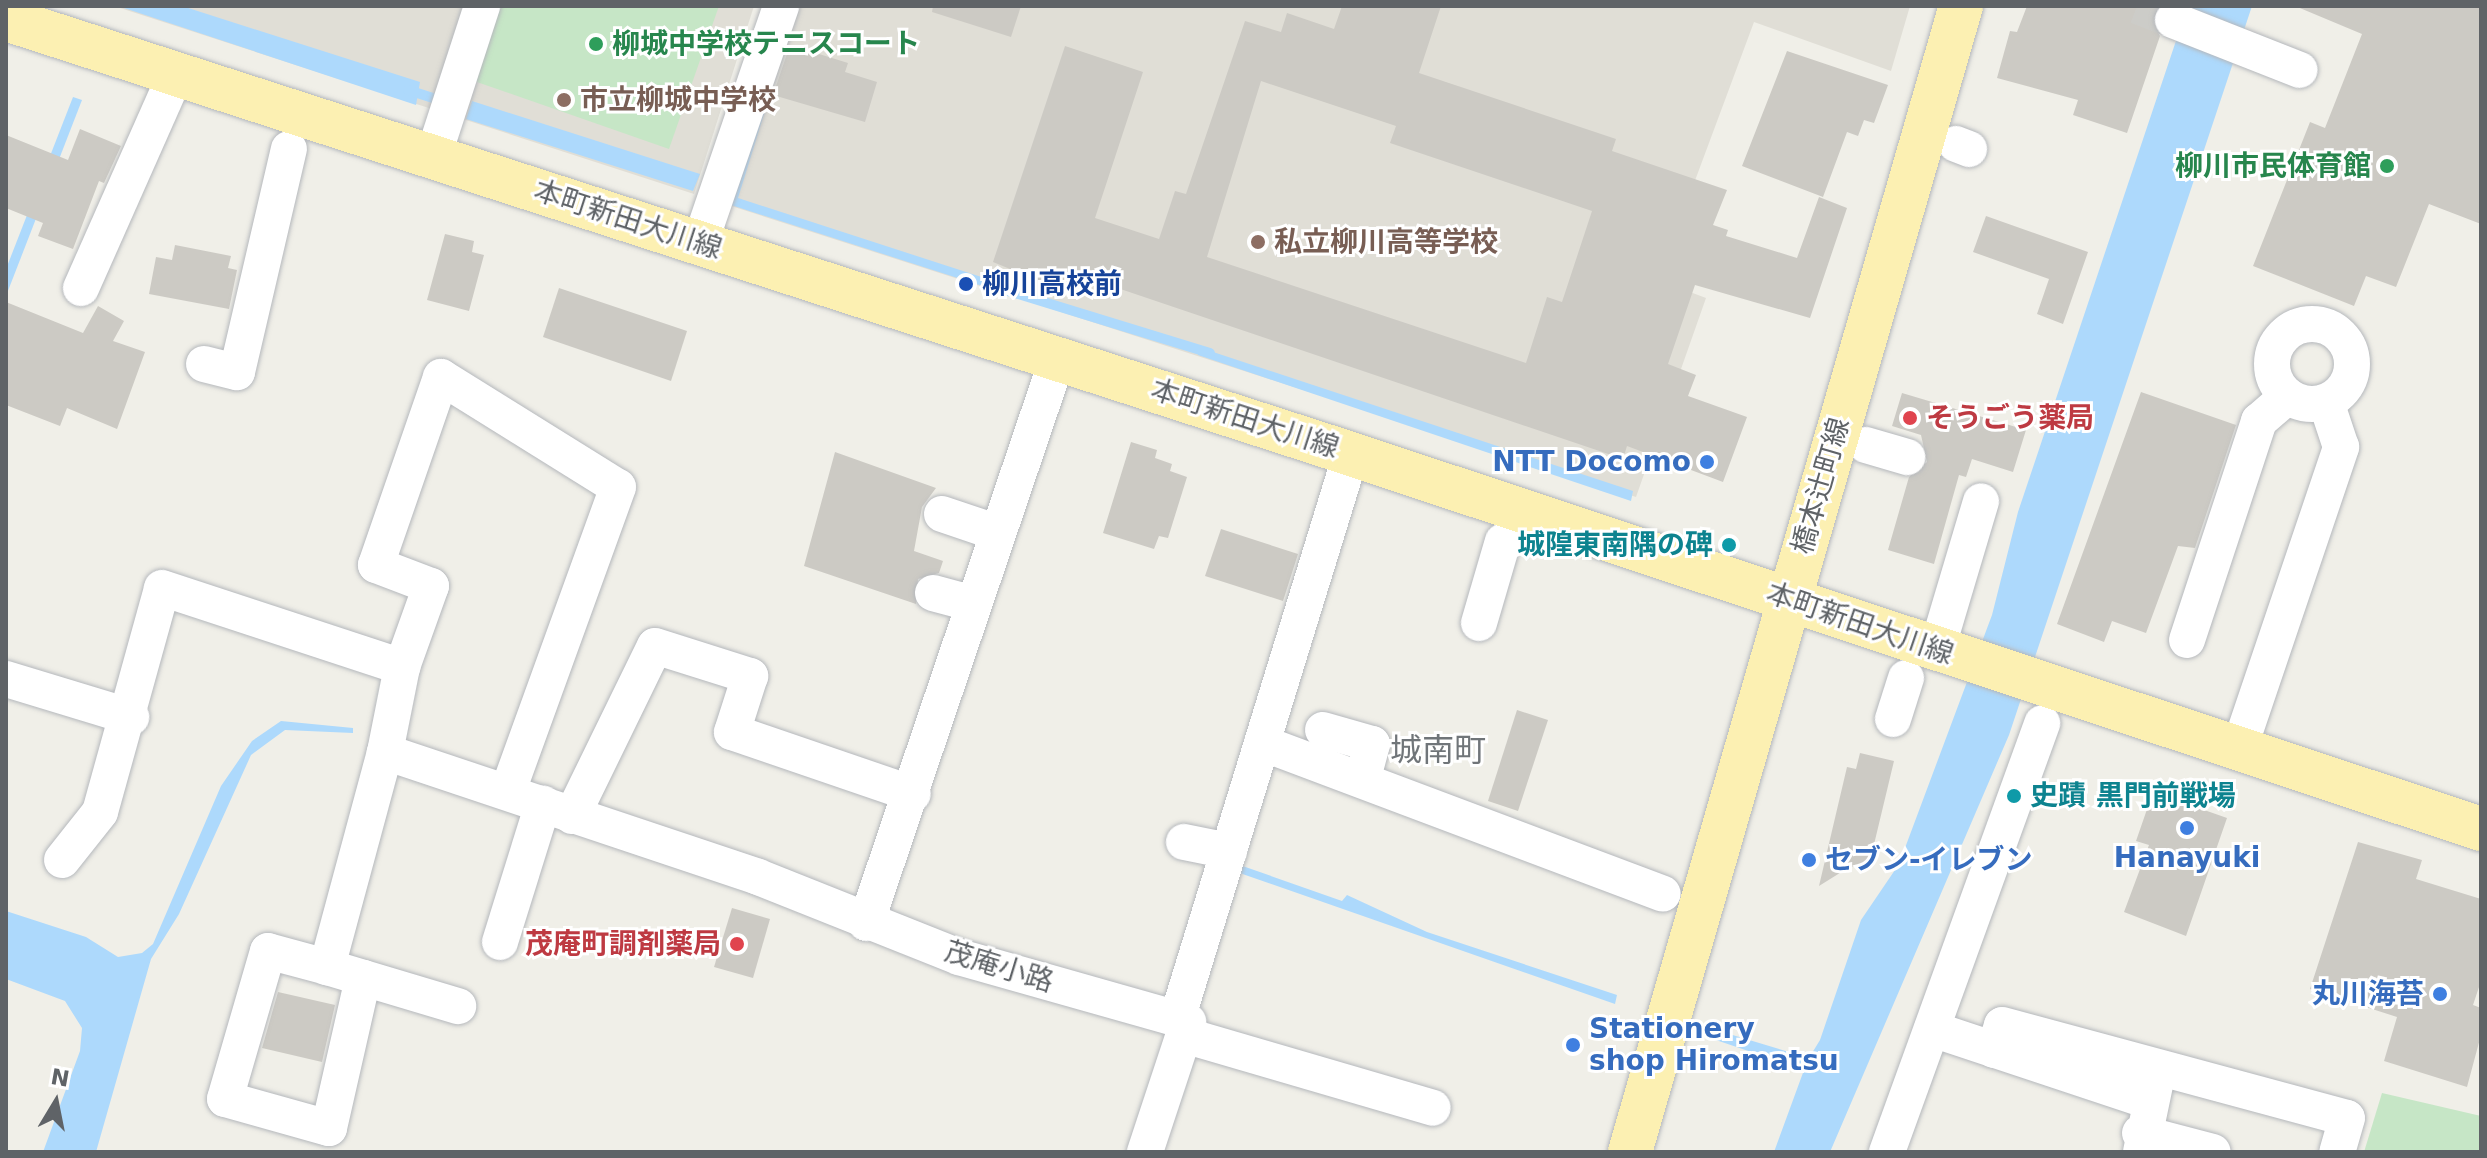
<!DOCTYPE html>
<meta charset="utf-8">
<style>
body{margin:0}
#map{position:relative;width:2487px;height:1158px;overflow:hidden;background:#f0efe8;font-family:"DejaVu Sans","Noto Sans JP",sans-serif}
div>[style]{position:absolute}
.education>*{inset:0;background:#e0ded6}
.green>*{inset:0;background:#c6e6c6}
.water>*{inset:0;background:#add9fc}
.stream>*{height:10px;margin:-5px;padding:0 5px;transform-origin:5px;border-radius:5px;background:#add9fc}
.building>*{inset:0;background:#cccac4}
.minor-tunnel>*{height:36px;margin-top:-18px;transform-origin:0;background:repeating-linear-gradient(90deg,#ccccc8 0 36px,transparent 0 54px)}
.roads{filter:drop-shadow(0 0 2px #b5b8bc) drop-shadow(0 0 2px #b5b8bc)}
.minor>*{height:36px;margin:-18px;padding:0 18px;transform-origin:18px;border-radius:18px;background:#fff}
.minor>.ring{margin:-18px;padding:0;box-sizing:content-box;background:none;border:36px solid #fff;border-radius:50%}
.major>*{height:44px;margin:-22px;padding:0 22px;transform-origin:22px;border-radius:22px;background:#fcf0b2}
.dots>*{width:22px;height:22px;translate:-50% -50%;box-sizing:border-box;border:4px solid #fff;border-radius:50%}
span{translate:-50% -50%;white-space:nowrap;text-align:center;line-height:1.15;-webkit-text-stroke:6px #fff;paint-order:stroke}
.leisure-label{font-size:28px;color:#27864d;font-weight:700}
.left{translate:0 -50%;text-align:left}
.right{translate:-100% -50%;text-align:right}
.education-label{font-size:28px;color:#785e54;font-weight:700}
.street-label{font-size:28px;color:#5f6367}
.transit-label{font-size:28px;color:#164399;font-weight:700}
.health-label{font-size:28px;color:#be3a42;font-weight:700}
.shop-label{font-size:28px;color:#366cbe;font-weight:700}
.culture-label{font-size:28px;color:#0d838f;font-weight:700}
.quarter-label{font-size:32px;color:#707579}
.frame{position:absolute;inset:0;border:8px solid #5f6367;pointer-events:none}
.north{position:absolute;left:16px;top:1062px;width:80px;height:80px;-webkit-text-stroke:6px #fff;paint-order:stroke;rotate:10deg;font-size:22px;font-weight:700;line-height:32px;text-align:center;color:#5f6367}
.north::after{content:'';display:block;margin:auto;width:28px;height:36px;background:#5f6367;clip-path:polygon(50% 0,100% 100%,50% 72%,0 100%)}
</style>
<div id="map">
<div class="education">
<div style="clip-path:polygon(114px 6px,754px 6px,694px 194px)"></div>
<div style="clip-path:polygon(787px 6px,1910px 6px,1891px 71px,1754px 22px,1658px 280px,1706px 298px,1636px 497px,728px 205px)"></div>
</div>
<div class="green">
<div style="clip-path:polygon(500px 6px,719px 6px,669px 149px,474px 81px)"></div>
<div style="clip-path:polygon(2382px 1093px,2481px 1116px,2481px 1152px,2364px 1152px)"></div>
</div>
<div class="water">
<div style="clip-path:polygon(118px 6px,182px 6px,420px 82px,416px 105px)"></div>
<div style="clip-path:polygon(2252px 6px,2009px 735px,1830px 1152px,1774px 1152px,1804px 1070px,1713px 1039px,1716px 1030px,1809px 1058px,1820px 1040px,1861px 920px,1899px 864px,1992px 615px,2018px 512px,2187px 8px)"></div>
<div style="clip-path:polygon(796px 11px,738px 198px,1003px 284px,1001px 292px,731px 205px)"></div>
<div style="clip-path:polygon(73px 97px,82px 100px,6px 296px,6px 269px)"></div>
<div style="clip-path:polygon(472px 101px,700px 174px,693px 191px,466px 119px)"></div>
<div style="clip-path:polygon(1198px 347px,1633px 491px,1631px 501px,1198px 355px)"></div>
<div style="clip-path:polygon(281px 721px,353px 728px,353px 733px,285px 730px,251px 755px,179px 914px,151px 959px,96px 1152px,43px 1152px,80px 1051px,82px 1028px,65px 1001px,6px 979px,6px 911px,86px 937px,118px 957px,142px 953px,153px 944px,221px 786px,252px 741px)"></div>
<div style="clip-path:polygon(1234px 863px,1342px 901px,1347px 895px,1427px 932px,1617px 995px,1615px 1004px,1231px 870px)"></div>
</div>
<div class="stream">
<div style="left:408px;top:90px;width:40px;rotate:18deg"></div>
<div style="left:992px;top:286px;width:228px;rotate:17.1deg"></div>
</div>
<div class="building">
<div style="clip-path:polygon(933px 6px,1021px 6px,1011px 37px,932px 12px)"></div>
<div style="clip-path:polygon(evenodd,1342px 6px,1441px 6px,1419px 73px,1616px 139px,1612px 151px,1727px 190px,1713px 225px,1728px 230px,1726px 236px,1797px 258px,1819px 197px,1847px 208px,1810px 318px,1695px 285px,1668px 364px,1696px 375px,1688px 396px,1747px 417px,1723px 482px,1627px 446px,1623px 459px,1076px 274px,1069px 293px,993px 262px,1065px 46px,1143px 72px,1095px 218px,1159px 239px,1175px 191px,1186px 194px,1245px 21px,1281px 32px,1287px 13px,1334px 29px,1342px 6px,1261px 81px,1396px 126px,1390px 143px,1592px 211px,1562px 302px,1547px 297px,1526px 363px,1207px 257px,1261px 81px)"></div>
<div style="clip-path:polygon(2027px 6px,2158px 6px,2152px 22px,2160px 36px,2127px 133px,2073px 115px,2078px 100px,1997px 78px,2010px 31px,2017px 32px)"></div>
<div style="clip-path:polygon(2295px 6px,2481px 6px,2481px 224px,2429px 204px,2396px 287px,2366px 276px,2354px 306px,2253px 266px,2310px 122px,2325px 128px,2362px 34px)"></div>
<div style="clip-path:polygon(790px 45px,848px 63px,845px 72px,877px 82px,865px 122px,773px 95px)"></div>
<div style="clip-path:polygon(1787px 51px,1888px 85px,1874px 123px,1864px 120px,1858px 136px,1847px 132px,1823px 197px,1742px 166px)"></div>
<div style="clip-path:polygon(80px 129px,121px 146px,104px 183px,99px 181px,73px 249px,38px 236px,43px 223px,6px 208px,6px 135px,68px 160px)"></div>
<div style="clip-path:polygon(1986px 216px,2088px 252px,2063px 324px,2037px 314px,2049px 279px,1973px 252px)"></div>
<div style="clip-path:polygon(445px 234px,474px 241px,472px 252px,484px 255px,469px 311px,427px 300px)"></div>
<div style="clip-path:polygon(175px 245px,231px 256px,228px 268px,237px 270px,229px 309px,149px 294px,156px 257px,172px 260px)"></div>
<div style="clip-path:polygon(559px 288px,687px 331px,671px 381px,543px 337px)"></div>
<div style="clip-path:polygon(6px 302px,83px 333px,98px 306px,124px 321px,113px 341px,145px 352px,117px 429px,67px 408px,60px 426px,6px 405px)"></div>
<div style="clip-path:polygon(2141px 392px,2236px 425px,2195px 548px,2178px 546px,2146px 633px,2112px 621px,2104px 642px,2057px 624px)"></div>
<div style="clip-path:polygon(1902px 393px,2026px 430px,2013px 472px,1972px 459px,1966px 477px,1959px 475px,1934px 564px,1888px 550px,1909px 477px,1927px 462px,1921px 435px,1892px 426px)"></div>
<div style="clip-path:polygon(1131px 442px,1157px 450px,1155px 458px,1172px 464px,1170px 471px,1187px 477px,1168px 538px,1159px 536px,1154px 549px,1103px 533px)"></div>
<div style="clip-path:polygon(835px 452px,936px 488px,922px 507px,914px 551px,943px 561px,939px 573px,918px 579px,916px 604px,804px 566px)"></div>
<div style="clip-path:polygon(1221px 529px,1298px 554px,1283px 601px,1205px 576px)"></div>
<div style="clip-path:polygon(1517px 710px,1548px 720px,1518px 811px,1488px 801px)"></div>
<div style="clip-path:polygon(1860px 753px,1894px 761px,1871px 857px,1862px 869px,1851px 866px,1819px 886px,1847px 767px,1856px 769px)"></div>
<div style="clip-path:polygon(2153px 792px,2227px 818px,2186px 936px,2124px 912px,2149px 845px,2136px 841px)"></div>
<div style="clip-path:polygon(2358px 842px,2422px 860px,2416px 879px,2481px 899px,2481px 981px,2473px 1005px,2481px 1008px,2481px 1035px,2467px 1087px,2384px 1061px,2397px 1017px,2310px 989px)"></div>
<div style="clip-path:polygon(732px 908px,770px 919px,753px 978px,714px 967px)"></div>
<div style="clip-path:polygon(278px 992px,335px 1005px,322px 1062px,262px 1048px)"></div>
</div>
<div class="minor-tunnel">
<div style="left:2137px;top:6px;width:39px;rotate:21deg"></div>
</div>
<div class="roads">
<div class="minor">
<div style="left:2173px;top:20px;width:136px;rotate:21.5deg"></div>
<div style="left:1956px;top:144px;width:14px;rotate:21deg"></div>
<div style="left:433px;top:157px;width:159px;rotate:-72deg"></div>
<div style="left:700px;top:243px;width:250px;rotate:-71.1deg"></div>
<div style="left:81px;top:288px;width:234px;rotate:-66.1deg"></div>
<div class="ring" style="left:2272px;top:324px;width:44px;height:44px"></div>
<div style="left:204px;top:364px;width:34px;rotate:14deg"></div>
<div style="left:237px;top:372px;width:229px;rotate:-76.9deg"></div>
<div style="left:1866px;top:445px;width:43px;rotate:16.3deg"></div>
<div style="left:942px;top:514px;width:59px;rotate:18.7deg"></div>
<div style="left:933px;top:593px;width:42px;rotate:15deg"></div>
<div style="left:1479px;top:623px;width:85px;rotate:-73.7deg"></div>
<div style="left:2187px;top:640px;width:231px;rotate:-71.8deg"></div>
<div style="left:2259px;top:421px;width:38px;rotate:-41deg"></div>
<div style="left:1937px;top:649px;width:154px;rotate:-73.4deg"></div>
<div style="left:402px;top:667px;width:86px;rotate:-70.3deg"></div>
<div style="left:431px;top:586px;width:59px;rotate:-159.1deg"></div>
<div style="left:376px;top:565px;width:199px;rotate:-70.9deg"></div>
<div style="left:441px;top:377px;width:208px;rotate:31.9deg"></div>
<div style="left:618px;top:487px;width:323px;rotate:109.9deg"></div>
<div style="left:6px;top:679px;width:131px;rotate:16.9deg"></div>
<div style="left:1893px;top:719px;width:43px;rotate:-72.4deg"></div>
<div style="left:1323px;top:730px;width:51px;rotate:15.9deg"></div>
<div style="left:1372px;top:744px;width:35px;rotate:105deg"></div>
<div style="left:1262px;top:743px;width:428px;rotate:20.6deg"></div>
<div style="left:2239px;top:749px;width:319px;rotate:-71.3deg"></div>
<div style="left:2341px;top:447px;width:47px;rotate:-108.4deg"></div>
<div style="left:385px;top:752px;width:223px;rotate:105.1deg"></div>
<div style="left:327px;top:967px;width:137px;rotate:16.6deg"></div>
<div style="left:572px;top:816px;width:189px;rotate:-64deg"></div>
<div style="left:655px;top:646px;width:100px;rotate:17.5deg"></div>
<div style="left:750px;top:676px;width:59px;rotate:107.8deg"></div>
<div style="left:732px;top:732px;width:191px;rotate:18.9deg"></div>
<div style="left:1184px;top:842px;width:46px;rotate:11.3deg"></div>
<div style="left:62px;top:860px;width:61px;rotate:-51.6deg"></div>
<div style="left:100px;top:812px;width:232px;rotate:-74.5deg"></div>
<div style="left:162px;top:588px;width:253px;rotate:18.2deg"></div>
<div style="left:402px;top:667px;width:87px;rotate:101.3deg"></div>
<div style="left:385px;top:752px;width:393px;rotate:18.5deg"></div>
<div style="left:758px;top:877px;width:216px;rotate:21.7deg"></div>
<div style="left:959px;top:957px;width:238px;rotate:15.8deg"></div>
<div style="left:1188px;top:1022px;width:137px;rotate:108.3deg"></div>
<div style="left:866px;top:923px;width:595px;rotate:-71.26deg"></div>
<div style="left:500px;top:942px;width:145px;rotate:-72.7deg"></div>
<div style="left:327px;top:967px;width:61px;rotate:-164.8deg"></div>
<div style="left:268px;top:951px;width:154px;rotate:106.2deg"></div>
<div style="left:225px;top:1099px;width:108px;rotate:15.6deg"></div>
<div style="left:329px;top:1128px;width:154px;rotate:-77.2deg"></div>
<div style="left:1177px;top:1019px;width:591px;rotate:-72.88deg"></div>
<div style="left:1932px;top:1029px;width:229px;rotate:18.4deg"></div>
<div style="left:1184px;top:1035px;width:259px;rotate:16.3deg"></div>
<div style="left:1994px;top:1050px;width:26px;rotate:-72deg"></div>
<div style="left:2002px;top:1025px;width:357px;rotate:15.1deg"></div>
<div style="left:2347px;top:1118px;width:35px;rotate:106deg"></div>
<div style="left:2140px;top:1133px;width:75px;rotate:14.6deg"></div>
<div style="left:1887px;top:1152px;width:456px;rotate:-70.1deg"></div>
<div style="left:2141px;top:1152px;width:74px;rotate:-78.2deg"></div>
</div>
<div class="major">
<div style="left:6px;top:19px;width:1414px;rotate:17.92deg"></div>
<div style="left:1351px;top:454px;width:1191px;rotate:18.36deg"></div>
<div style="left:1630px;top:1152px;width:1193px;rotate:-73.89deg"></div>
</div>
</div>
<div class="dots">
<div style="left:596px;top:44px;background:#2e9e5b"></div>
<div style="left:564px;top:100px;background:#8d6e63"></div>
<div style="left:2387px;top:166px;background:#2e9e5b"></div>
<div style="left:1258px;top:242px;background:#8d6e63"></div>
<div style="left:966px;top:284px;background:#1a4fb4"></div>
<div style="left:1910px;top:418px;background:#e0444e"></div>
<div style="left:1707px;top:462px;background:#3f7fe0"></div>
<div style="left:1729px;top:545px;background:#0f9aa8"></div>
<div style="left:2014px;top:796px;background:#0f9aa8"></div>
<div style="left:2187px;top:828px;background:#3f7fe0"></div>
<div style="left:1809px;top:860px;background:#3f7fe0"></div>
<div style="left:737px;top:944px;background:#e0444e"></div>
<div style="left:2440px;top:994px;background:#3f7fe0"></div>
<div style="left:1573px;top:1045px;background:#3f7fe0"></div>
</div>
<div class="leisure-label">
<span class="left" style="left:612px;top:44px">柳城中学校テニスコート</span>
<span class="right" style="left:2371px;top:166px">柳川市民体育館</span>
</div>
<div class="education-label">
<span class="left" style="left:580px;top:100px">市立柳城中学校</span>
<span class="left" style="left:1274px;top:242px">私立柳川高等学校</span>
</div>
<div class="street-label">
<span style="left:628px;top:220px;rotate:18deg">本町新田大川線</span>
<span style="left:1245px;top:419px;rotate:18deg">本町新田大川線</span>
<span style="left:1821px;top:486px;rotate:-74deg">橋本辻町線</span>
<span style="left:1860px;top:624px;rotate:19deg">本町新田大川線</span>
<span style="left:999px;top:967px;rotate:17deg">茂庵小路</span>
</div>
<div class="transit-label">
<span class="left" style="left:982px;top:284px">柳川高校前</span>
</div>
<div class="health-label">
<span class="left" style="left:1926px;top:418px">そうごう薬局</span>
<span class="right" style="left:721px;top:944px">茂庵町調剤薬局</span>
</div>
<div class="shop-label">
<span class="right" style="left:1691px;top:462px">NTT Docomo</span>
<span style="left:2187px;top:858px">Hanayuki</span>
<span class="left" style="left:1825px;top:860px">セブン-イレブン</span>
<span class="right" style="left:2424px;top:994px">丸川海苔</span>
<span class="left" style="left:1589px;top:1045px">Stationery<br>shop Hiromatsu</span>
</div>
<div class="culture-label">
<span class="right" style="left:1713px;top:545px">城隍東南隅の碑</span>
<span class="left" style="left:2030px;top:796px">史蹟 黒門前戦場</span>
</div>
<div class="quarter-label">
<span style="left:1438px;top:750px">城南町</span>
</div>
<div class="frame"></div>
<div class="north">N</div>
</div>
